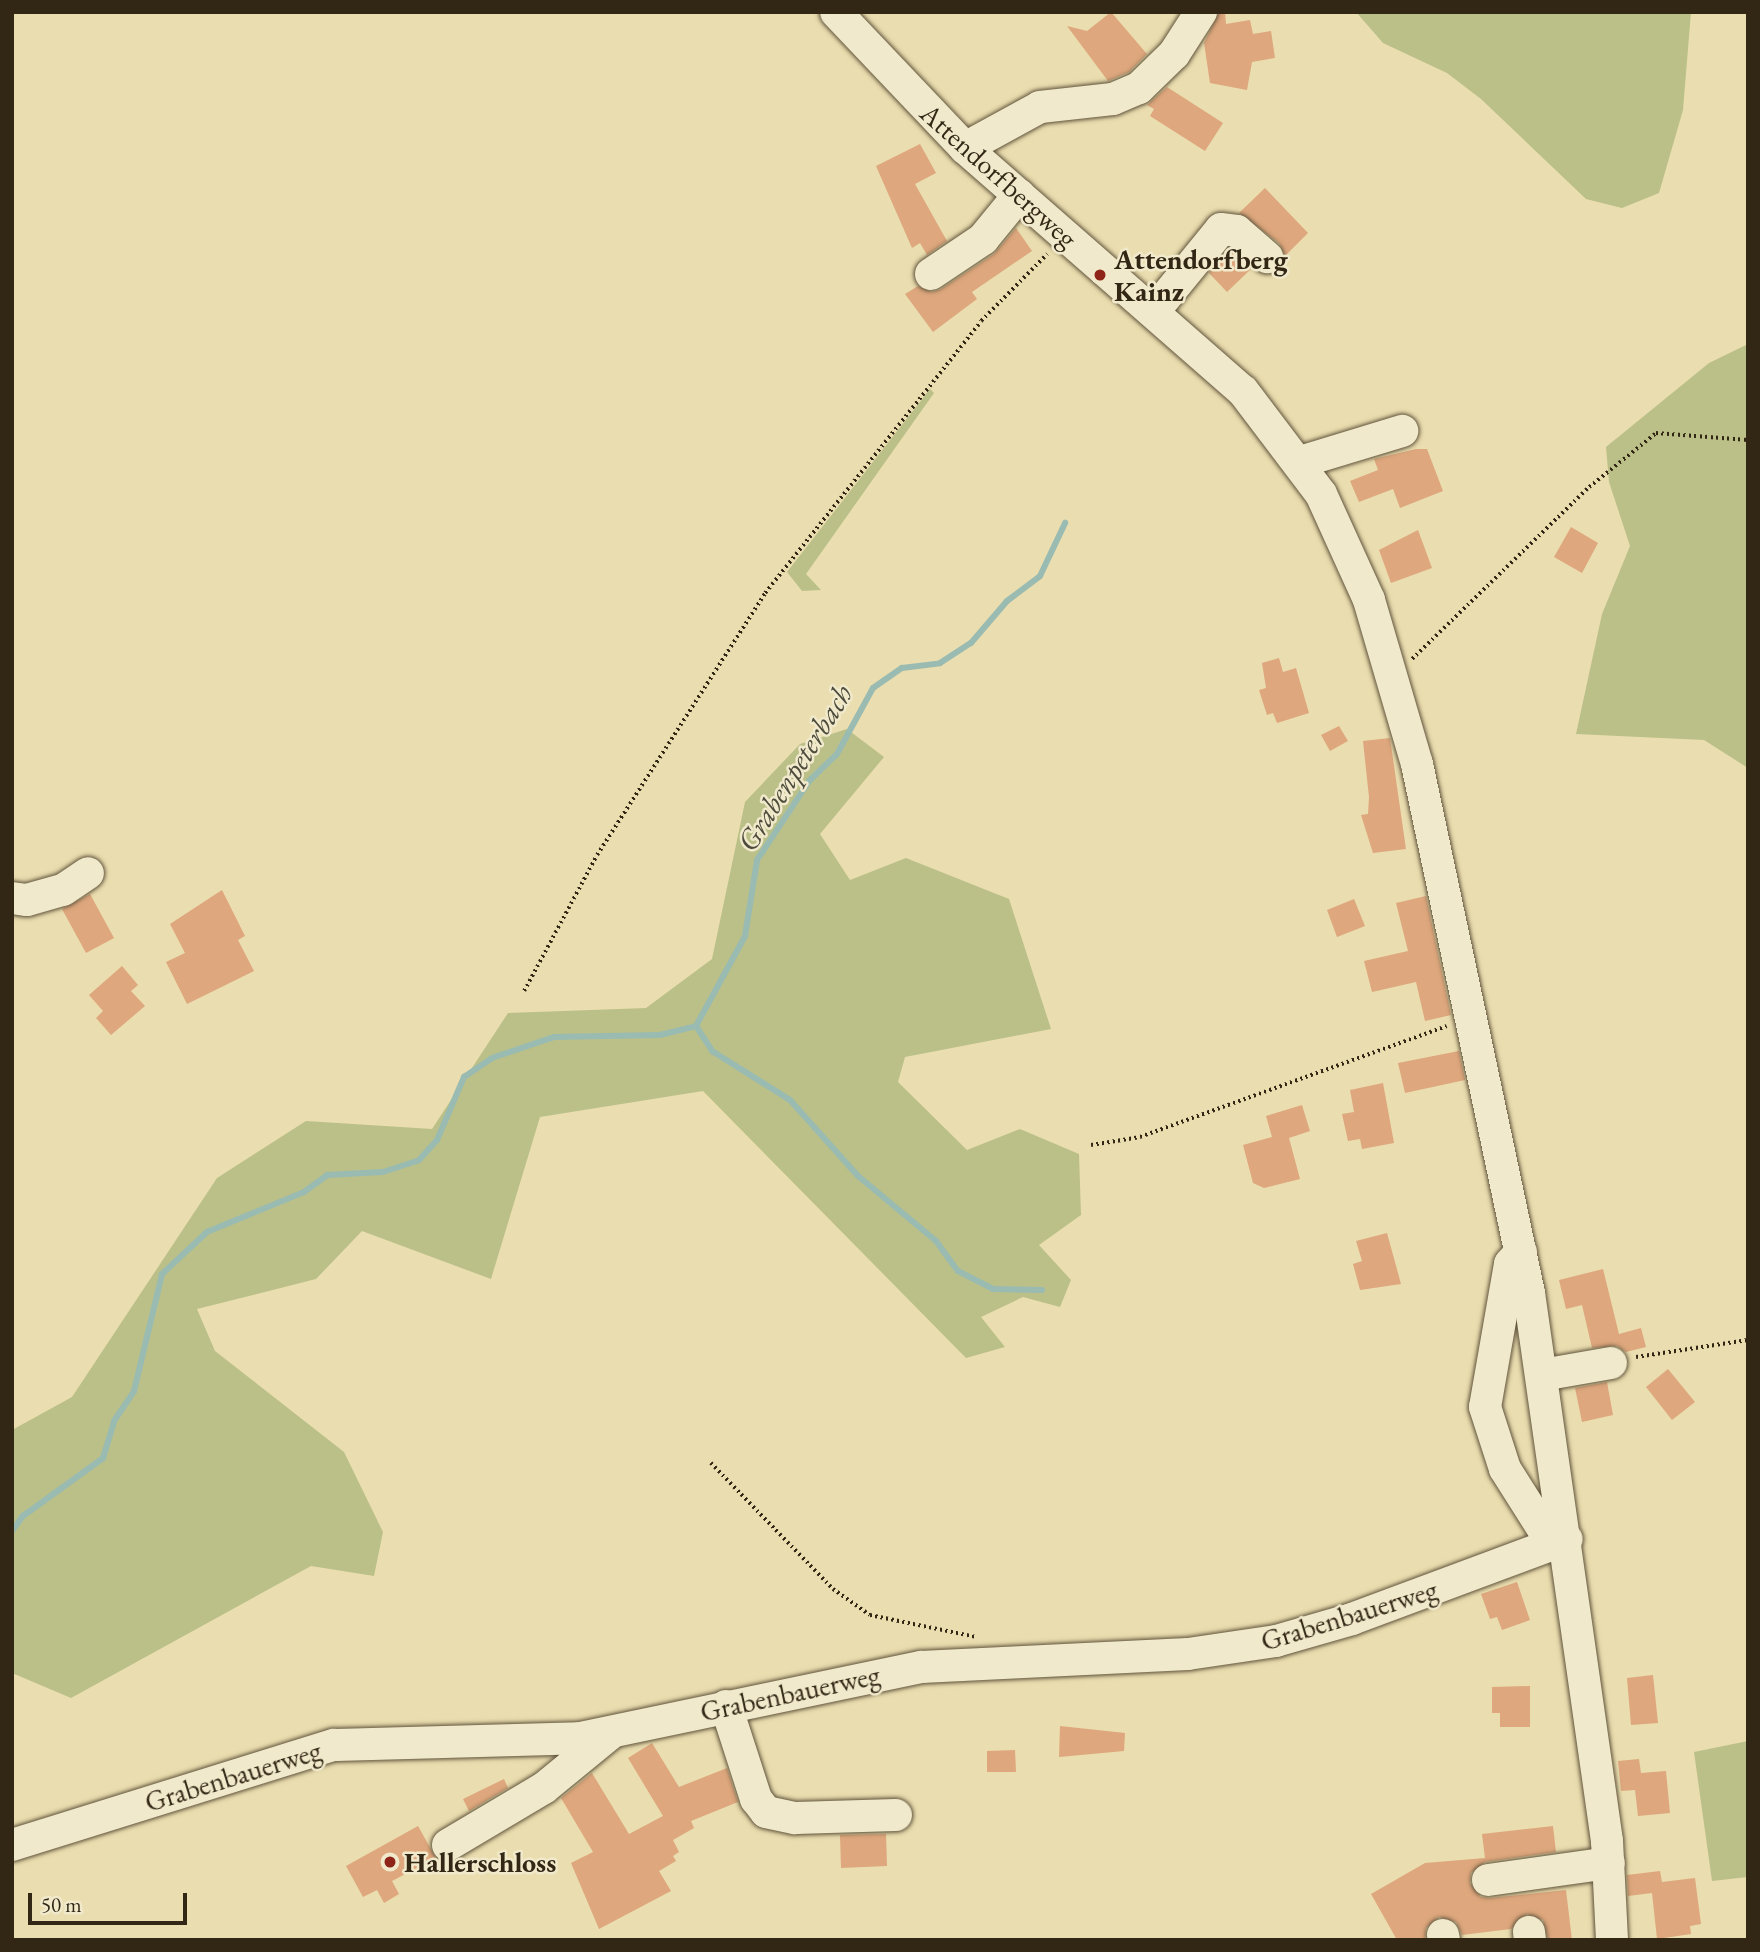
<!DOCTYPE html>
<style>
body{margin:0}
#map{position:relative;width:1760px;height:1952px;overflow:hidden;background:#eaddaf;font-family:"EB Garamond",serif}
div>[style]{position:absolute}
.green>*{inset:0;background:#bbc088}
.stream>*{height:6px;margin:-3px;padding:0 3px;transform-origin:3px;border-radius:3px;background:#99bbb1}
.building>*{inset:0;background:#dea77d}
.path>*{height:3.5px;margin-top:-1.75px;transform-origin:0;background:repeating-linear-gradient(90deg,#322615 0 2px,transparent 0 5.5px)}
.roads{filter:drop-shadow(0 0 2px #60543c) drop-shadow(0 0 2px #60543c)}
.minor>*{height:32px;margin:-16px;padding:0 16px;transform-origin:16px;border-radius:16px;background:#f1e9cb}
.dots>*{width:19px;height:19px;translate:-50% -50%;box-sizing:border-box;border:4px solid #f1e9cb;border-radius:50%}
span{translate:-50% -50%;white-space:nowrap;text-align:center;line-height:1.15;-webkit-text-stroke:5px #f1e9cb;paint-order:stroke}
.street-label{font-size:28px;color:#322615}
.poi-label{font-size:28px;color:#322615;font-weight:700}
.left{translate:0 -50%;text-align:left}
.water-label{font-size:30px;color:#4c4b3c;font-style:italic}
.frame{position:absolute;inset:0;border:14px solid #322615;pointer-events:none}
.scale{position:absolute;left:28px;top:1893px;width:159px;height:32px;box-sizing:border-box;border:4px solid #322615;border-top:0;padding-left:9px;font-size:21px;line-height:24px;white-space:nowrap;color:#322615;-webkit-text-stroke:5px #f1e9cb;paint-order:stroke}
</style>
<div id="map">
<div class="green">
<div style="clip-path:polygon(1356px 12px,1691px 12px,1683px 110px,1659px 193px,1622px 208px,1586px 199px,1481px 99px,1447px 73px,1383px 43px)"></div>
<div style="clip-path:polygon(1748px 344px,1748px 768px,1704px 740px,1576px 734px,1602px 614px,1630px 546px,1609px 482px,1606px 447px,1709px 363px)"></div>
<div style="clip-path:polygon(930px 389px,934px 393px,806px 574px,821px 590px,802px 591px,787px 572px)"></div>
<div style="clip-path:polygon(847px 729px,884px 757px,820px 834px,850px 880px,906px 858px,1009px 899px,1051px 1029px,905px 1057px,898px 1082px,967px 1150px,1020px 1129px,1079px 1154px,1081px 1215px,1039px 1245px,1071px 1280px,1060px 1307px,1023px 1297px,981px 1317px,1005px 1347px,966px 1358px,703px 1091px,540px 1117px,491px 1279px,362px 1231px,316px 1279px,197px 1309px,215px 1351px,344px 1452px,383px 1532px,374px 1576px,311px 1566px,71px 1698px,12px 1673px,12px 1430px,72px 1397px,217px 1178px,306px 1121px,432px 1129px,508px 1013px,646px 1008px,712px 959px,745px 802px,800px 744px)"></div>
<div style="clip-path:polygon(1748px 1741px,1748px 1877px,1712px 1881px,1694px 1752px)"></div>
</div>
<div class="stream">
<div style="left:696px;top:1026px;width:30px;rotate:57deg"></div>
<div style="left:712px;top:1051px;width:92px;rotate:32.1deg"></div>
<div style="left:790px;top:1100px;width:102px;rotate:48.2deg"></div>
<div style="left:858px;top:1176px;width:102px;rotate:39.8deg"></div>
<div style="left:936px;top:1241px;width:37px;rotate:54deg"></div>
<div style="left:958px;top:1271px;width:39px;rotate:27deg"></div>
<div style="left:993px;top:1289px;width:49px;rotate:1.2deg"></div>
<div style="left:12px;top:1531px;width:19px;rotate:-54deg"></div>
<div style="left:23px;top:1516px;width:99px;rotate:-35.9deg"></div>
<div style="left:103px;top:1458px;width:39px;rotate:-73deg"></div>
<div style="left:114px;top:1421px;width:36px;rotate:-56deg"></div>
<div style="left:134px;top:1391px;width:120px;rotate:-76.5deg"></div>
<div style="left:162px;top:1274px;width:62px;rotate:-43deg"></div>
<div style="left:207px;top:1232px;width:105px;rotate:-22.4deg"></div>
<div style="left:304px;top:1192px;width:29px;rotate:-36deg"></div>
<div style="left:327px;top:1175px;width:56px;rotate:-3.1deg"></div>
<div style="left:383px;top:1172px;width:38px;rotate:-18deg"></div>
<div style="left:419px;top:1160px;width:27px;rotate:-48deg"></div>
<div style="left:437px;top:1140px;width:69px;rotate:-66.8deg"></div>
<div style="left:464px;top:1077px;width:34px;rotate:-34deg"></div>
<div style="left:492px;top:1058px;width:65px;rotate:-18.7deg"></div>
<div style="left:554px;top:1037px;width:106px;rotate:-1.1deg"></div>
<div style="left:660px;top:1035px;width:37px;rotate:-14deg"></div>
<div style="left:696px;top:1026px;width:102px;rotate:-61.4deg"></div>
<div style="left:745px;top:936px;width:77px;rotate:-81deg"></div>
<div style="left:757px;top:860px;width:96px;rotate:-56.5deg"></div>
<div style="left:810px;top:780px;width:37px;rotate:-44deg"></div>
<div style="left:837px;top:754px;width:75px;rotate:-61.4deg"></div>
<div style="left:873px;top:688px;width:35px;rotate:-35deg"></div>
<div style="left:902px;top:668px;width:38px;rotate:-7deg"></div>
<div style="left:940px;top:663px;width:37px;rotate:-33deg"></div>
<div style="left:971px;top:643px;width:55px;rotate:-49.4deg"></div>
<div style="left:1007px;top:601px;width:41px;rotate:-37.1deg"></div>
<div style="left:1040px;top:576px;width:59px;rotate:-64.7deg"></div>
</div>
<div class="building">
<div style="clip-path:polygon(1111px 12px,1147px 54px,1129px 72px,1108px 81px,1067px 26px,1087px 31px)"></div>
<div style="clip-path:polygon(1219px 12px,1225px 12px,1226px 24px,1250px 20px,1253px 34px,1271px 31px,1275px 58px,1252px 62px,1247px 90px,1210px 83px,1204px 43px)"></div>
<div style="clip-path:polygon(1167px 87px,1223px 123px,1205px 151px,1150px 116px,1154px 109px,1147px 105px)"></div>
<div style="clip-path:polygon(920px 144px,936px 173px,915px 184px,947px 241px,927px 255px,920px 243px,912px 248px,876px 166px)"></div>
<div style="clip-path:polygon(1265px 188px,1308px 233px,1285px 256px,1279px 243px,1239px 213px)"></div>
<div style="clip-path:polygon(1016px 228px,1032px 251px,972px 292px,977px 299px,933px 332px,905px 294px,918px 286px,932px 292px,941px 289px,994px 254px)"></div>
<div style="clip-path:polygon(1229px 248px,1252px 268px,1227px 292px,1209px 273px)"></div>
<div style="clip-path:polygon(1416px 449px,1427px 449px,1443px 491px,1400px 508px,1393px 489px,1359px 502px,1350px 481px,1378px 470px,1374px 459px)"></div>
<div style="clip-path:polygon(1571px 527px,1598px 543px,1582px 573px,1554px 557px)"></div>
<div style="clip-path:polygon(1418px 530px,1432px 568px,1391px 583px,1379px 550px)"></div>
<div style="clip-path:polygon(1279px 658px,1283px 672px,1296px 668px,1309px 713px,1277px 723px,1273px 713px,1267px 715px,1259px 690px,1266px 688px,1262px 663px)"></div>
<div style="clip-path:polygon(1339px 726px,1348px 741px,1330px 751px,1321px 735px)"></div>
<div style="clip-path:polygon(1390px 738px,1406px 849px,1373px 853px,1361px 815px,1368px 814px,1369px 797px,1363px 741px)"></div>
<div style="clip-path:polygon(222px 890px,245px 936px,238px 940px,254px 971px,187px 1004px,166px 962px,185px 953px,170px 924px)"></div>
<div style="clip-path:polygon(90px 894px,114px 938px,86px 953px,62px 909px)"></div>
<div style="clip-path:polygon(1426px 896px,1451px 1015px,1425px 1021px,1416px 982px,1372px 992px,1364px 961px,1408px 951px,1396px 903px)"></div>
<div style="clip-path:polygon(1354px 899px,1365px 926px,1337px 937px,1327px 910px)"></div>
<div style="clip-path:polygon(122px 966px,138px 985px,131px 991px,145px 1006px,111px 1035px,96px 1018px,103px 1011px,89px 995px)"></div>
<div style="clip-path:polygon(1459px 1051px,1465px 1080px,1405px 1093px,1398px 1063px)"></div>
<div style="clip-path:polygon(1383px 1083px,1394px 1143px,1362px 1149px,1360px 1139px,1348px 1141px,1342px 1114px,1354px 1112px,1350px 1090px)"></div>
<div style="clip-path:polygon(1302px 1105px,1310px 1131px,1289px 1138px,1300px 1179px,1264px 1188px,1253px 1183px,1243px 1145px,1272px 1137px,1266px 1116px)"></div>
<div style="clip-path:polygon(1387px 1233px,1401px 1284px,1360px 1290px,1353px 1264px,1362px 1261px,1356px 1241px)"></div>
<div style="clip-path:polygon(1603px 1269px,1619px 1334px,1641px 1328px,1646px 1347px,1626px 1352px,1617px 1346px,1592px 1348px,1582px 1305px,1566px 1309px,1559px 1280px)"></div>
<div style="clip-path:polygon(1668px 1369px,1695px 1402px,1672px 1420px,1646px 1387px)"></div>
<div style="clip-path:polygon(1607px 1382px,1613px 1415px,1582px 1422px,1575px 1388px)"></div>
<div style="clip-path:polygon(1517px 1582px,1530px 1620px,1502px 1630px,1497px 1617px,1490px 1619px,1481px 1594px)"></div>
<div style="clip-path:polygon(1653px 1675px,1658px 1723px,1631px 1725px,1627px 1678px)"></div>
<div style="clip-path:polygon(1530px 1686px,1530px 1727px,1500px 1727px,1500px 1713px,1492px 1713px,1492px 1687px)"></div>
<div style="clip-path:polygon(1060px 1726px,1125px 1733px,1124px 1751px,1059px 1757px)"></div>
<div style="clip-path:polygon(652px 1743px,679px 1787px,727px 1768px,738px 1802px,691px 1821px,694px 1828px,673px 1840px,679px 1852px,673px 1856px,676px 1861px,659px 1871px,671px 1891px,599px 1929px,571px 1863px,593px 1852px,561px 1798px,592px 1773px,629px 1834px,663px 1816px,628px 1758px)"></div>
<div style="clip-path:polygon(1015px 1750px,1016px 1772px,987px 1772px,987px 1751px)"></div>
<div style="clip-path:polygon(1639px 1759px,1641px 1773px,1666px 1771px,1670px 1813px,1638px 1816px,1635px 1790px,1621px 1791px,1618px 1761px)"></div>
<div style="clip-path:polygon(504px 1779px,508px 1788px,469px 1811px,463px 1799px)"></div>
<div style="clip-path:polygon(418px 1826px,436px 1858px,392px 1881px,399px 1894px,384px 1903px,377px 1890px,363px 1897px,346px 1866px)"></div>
<div style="clip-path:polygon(1553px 1826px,1556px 1852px,1485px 1862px,1471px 1873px,1470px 1883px,1481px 1897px,1490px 1898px,1566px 1890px,1572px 1940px,1548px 1940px,1543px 1920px,1527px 1914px,1511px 1929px,1462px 1935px,1456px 1922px,1439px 1917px,1426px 1928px,1425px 1940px,1397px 1940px,1371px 1894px,1425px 1863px,1485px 1858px,1482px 1834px)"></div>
<div style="clip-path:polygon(886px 1834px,887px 1866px,841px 1868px,840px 1835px)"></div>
<div style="clip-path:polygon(1660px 1871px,1662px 1882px,1695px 1878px,1701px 1924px,1690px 1926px,1691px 1934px,1657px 1939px,1652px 1893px,1628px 1896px,1627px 1875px)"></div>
</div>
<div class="path">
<div style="left:1412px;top:659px;width:247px;rotate:-44.2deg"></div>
<div style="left:1589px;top:487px;width:86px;rotate:-38.9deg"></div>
<div style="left:1656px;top:433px;width:92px;rotate:4.4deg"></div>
<div style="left:524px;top:991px;width:154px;rotate:-61.8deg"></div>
<div style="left:597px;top:855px;width:311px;rotate:-57.3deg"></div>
<div style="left:765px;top:593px;width:347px;rotate:-51.5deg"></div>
<div style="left:981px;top:321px;width:94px;rotate:-45.4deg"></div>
<div style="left:1091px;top:1145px;width:50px;rotate:-9.3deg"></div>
<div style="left:1140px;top:1137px;width:326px;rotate:-19.9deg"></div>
<div style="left:1636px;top:1357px;width:113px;rotate:-8.6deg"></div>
<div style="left:711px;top:1463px;width:175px;rotate:45.9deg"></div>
<div style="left:833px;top:1589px;width:45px;rotate:35.1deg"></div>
<div style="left:870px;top:1615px;width:108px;rotate:11.7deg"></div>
</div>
<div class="roads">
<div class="minor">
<div style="left:836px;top:12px;width:187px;rotate:46.5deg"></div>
<div style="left:965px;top:148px;width:369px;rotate:41.2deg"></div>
<div style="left:1243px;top:391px;width:129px;rotate:52.9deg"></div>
<div style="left:1321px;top:494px;width:116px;rotate:65.6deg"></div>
<div style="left:1369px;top:600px;width:171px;rotate:73.7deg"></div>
<div style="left:1417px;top:764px;width:541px;rotate:78.05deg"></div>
<div style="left:1529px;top:1293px;width:554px;rotate:81.9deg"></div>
<div style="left:1607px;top:1841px;width:99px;rotate:87.1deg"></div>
<div style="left:965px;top:148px;width:85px;rotate:-28.7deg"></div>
<div style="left:1040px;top:107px;width:73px;rotate:-6.3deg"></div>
<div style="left:1113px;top:99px;width:28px;rotate:-23deg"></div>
<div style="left:1139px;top:88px;width:49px;rotate:-44.2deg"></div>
<div style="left:1174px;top:54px;width:50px;rotate:-57.3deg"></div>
<div style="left:931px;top:274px;width:63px;rotate:-33.9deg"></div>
<div style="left:983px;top:239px;width:57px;rotate:-50.7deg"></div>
<div style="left:1155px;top:310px;width:104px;rotate:-50.8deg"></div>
<div style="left:1221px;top:229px;width:16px;rotate:7deg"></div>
<div style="left:1237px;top:231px;width:40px;rotate:41deg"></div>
<div style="left:1300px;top:462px;width:107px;rotate:-16.9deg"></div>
<div style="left:12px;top:898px;width:15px;rotate:8deg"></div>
<div style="left:27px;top:900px;width:37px;rotate:-16deg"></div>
<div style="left:63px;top:890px;width:30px;rotate:-34deg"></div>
<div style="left:1521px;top:1252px;width:16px;rotate:133deg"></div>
<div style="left:1510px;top:1264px;width:145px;rotate:99.9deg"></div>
<div style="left:1485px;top:1407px;width:65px;rotate:72.1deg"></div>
<div style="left:1505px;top:1469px;width:90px;rotate:57.7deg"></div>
<div style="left:1542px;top:1375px;width:70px;rotate:-9.9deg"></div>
<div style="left:726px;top:1706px;width:98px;rotate:72.1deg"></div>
<div style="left:756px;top:1799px;width:16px;rotate:52deg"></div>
<div style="left:766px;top:1812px;width:30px;rotate:12deg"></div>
<div style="left:795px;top:1818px;width:101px;rotate:-1.7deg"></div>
<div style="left:12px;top:1845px;width:337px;rotate:-17.3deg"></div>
<div style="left:334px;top:1745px;width:247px;rotate:-1.6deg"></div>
<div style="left:581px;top:1738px;width:347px;rotate:-11.8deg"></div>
<div style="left:921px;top:1667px;width:267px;rotate:-2.8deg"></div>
<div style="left:1188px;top:1654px;width:89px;rotate:-8.4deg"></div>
<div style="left:1276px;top:1641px;width:79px;rotate:-16.1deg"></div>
<div style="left:1352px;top:1619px;width:229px;rotate:-20.4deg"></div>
<div style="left:448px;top:1845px;width:112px;rotate:-30.7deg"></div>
<div style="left:544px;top:1788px;width:87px;rotate:-39.4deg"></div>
<div style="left:1488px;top:1880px;width:122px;rotate:-8deg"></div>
<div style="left:1529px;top:1932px;width:8px;rotate:83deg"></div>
<div style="left:1443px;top:1935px;width:5px;rotate:79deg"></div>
</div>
</div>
<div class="dots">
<div style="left:1100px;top:275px;background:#8f2418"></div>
<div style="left:390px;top:1862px;background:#8f2418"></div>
</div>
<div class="street-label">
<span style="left:999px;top:175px;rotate:42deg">Attendorfbergweg</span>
<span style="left:1349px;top:1615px;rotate:-17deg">Grabenbauerweg</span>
<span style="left:790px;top:1693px;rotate:-12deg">Grabenbauerweg</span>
<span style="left:233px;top:1776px;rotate:-17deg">Grabenbauerweg</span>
</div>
<div class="poi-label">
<span class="left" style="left:1114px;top:275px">Attendorfberg<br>Kainz</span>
<span class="left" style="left:404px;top:1862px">Hallerschloss</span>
</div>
<div class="water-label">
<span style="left:795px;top:768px;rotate:-58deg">Grabenpeterbach</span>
</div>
<div class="frame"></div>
<div class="scale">50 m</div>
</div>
